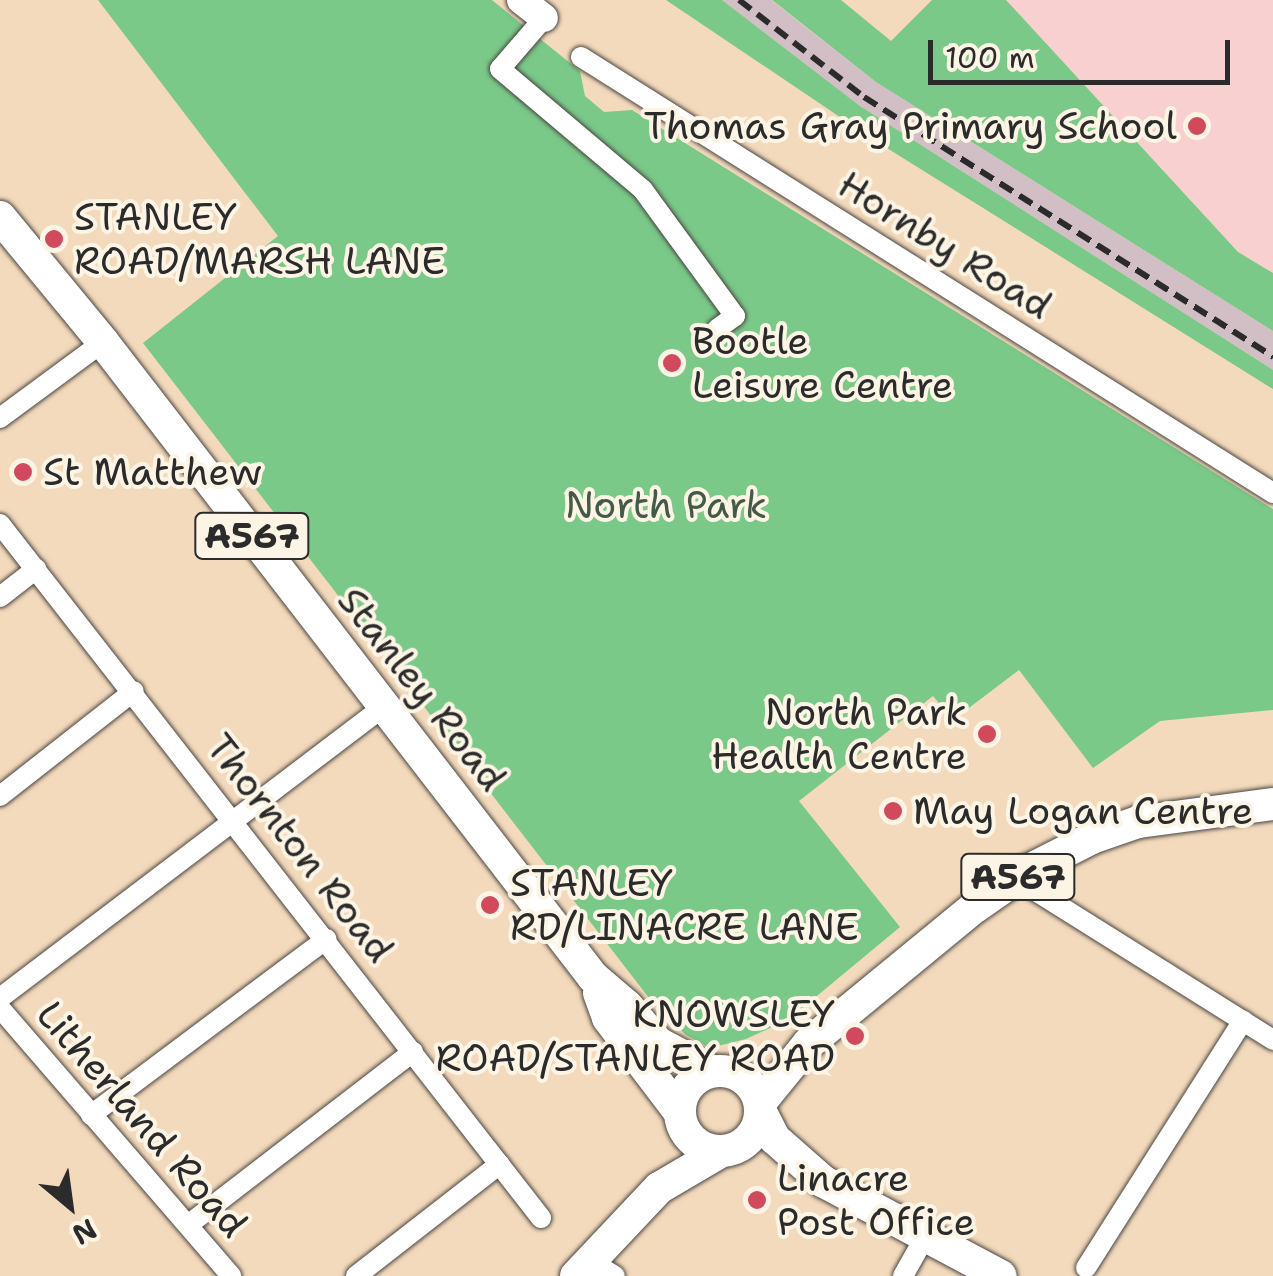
<!DOCTYPE html>
<style>
body{margin:0}
#map{position:relative;width:1273px;height:1276px;overflow:hidden;background:#f4dabc;font-family:"Shantell Sans",sans-serif}
div>[style]{position:absolute}
.built>*{inset:0;background:#f7d0cf}
.industrial>*{inset:0;background:#d2bec5}
.green>*{inset:0;background:#7ac989}
.roads{filter:drop-shadow(0 0 2px #494541) drop-shadow(0 0 2px #494541)}
.street>*{height:20px;margin:-10px;padding:0 10px;transform-origin:10px;border-radius:10px;background:#fff}
.secondary>*{height:28px;margin:-14px;padding:0 14px;transform-origin:14px;border-radius:14px;background:#fff}
.primary>*{height:32px;margin:-16px;padding:0 16px;transform-origin:16px;border-radius:16px;background:#fff}
.primary>.ring{margin:-16px;padding:0;box-sizing:content-box;background:none;border:32px solid #fff;border-radius:50%}
.rail>*{height:6px;margin-top:-3px;transform-origin:0;background:repeating-linear-gradient(90deg,#2b2b2b 0 15px,transparent 0 23px)}
.dots>*{width:28px;height:28px;translate:-50% -50%;box-sizing:border-box;border:5px solid #fcf5e5;border-radius:50%}
span{translate:-50% -50%;white-space:nowrap;text-align:center;line-height:1.15;-webkit-text-stroke:8px #fcf5e5;paint-order:stroke}
.shield-label span{padding:2px 8px;background:#fcf5e5;border:2px solid;border-radius:8px;-webkit-text-stroke-width:0}
.shield-label{font-size:35px;color:#2b2b2b;font-weight:700}
.poi-label{font-size:38px;color:#2b2b2b}
.right{translate:-100% -50%;text-align:right}
.left{translate:0 -50%;text-align:left}
.street-label{font-size:38px;color:#2b2b2b}
.park-label{font-size:38px;color:#435a47}
.north{position:absolute;left:20px;top:1156px;width:100px;height:100px;-webkit-text-stroke:8px #fcf5e5;paint-order:stroke;rotate:151deg;font-size:28px;font-weight:700;line-height:40px;text-align:center;color:#2b2b2b}
.north::after{content:'';display:block;margin:auto;width:35px;height:45px;background:#2b2b2b;clip-path:polygon(50% 0,100% 100%,50% 72%,0 100%)}
.scale{position:absolute;left:928px;top:40px;width:302px;height:45px;box-sizing:border-box;border:5px solid #2b2b2b;border-top:0;padding-left:12px;font-size:30px;line-height:35px;white-space:nowrap;color:#2b2b2b;-webkit-text-stroke:8px #fcf5e5;paint-order:stroke}
</style>
<div id="map">
<div class="built">
<div style="clip-path:polygon(1006px 0,1273px 0,1273px 273px,1238px 252px)"></div>
</div>
<div class="industrial">
<div style="clip-path:polygon(722px 0,771px 0,876px 82px,1273px 331px,1273px 370px,860px 106px)"></div>
</div>
<div class="green">
<div style="clip-path:polygon(98px 0,492px 0,580px 71px,585px 96px,604px 112px,632px 110px,1273px 509px,1273px 710px,1160px 721px,1093px 768px,1019px 670px,953px 720px,933px 696px,799px 801px,900px 927px,788px 1020px,746px 1039px,710px 1048px,686px 1035px,656px 1007px,143px 343px,278px 236px)"></div>
<div style="clip-path:polygon(666px 0,722px 0,860px 106px,1273px 370px,1273px 389px,874px 140px)"></div>
<div style="clip-path:polygon(772px 0,841px 0,891px 41px,932px 0,1006px 0,1238px 252px,1273px 273px,1273px 331px,876px 82px)"></div>
</div>
<div class="roads">
<div class="street">
<div style="left:544px;top:18px;width:67px;rotate:130.8deg"></div>
<div style="left:500px;top:69px;width:187px;rotate:40.2deg"></div>
<div style="left:643px;top:190px;width:156px;rotate:53.9deg"></div>
<div style="left:735px;top:316px;width:22px;rotate:144deg"></div>
<div style="left:581px;top:57px;width:818px;rotate:32.21deg"></div>
<div style="left:0;top:418px;width:128px;rotate:-36.4deg"></div>
<div style="left:0;top:524px;width:880px;rotate:52.06deg"></div>
<div style="left:0;top:597px;width:46px;rotate:-37.9deg"></div>
<div style="left:0;top:796px;width:170px;rotate:-38.1deg"></div>
<div style="left:1015px;top:878px;width:305px;rotate:32.1deg"></div>
<div style="left:0;top:998px;width:482px;rotate:-37.2deg"></div>
<div style="left:0;top:1008px;width:354px;rotate:49.2deg"></div>
<div style="left:91px;top:1115px;width:294px;rotate:-36.8deg"></div>
<div style="left:188px;top:1225px;width:284px;rotate:-37.6deg"></div>
<div style="left:591px;top:1261px;width:28px;rotate:32deg"></div>
<div style="left:1086px;top:1268px;width:293px;rotate:-57.6deg"></div>
<div style="left:356px;top:1276px;width:182px;rotate:-37.9deg"></div>
<div style="left:903px;top:1276px;width:47px;rotate:-60.7deg"></div>
</div>
<div class="secondary">
<div style="left:521px;top:0;width:29px;rotate:38deg"></div>
</div>
<div class="primary">
<div style="left:0;top:217px;width:162px;rotate:50.5deg"></div>
<div style="left:103px;top:342px;width:802px;rotate:52.34deg"></div>
<div style="left:593px;top:977px;width:45px;rotate:40.5deg"></div>
<div style="left:627px;top:1006px;width:48px;rotate:50deg"></div>
<div style="left:658px;top:1043px;width:60px;rotate:27.8deg"></div>
<div style="left:599px;top:993px;width:27px;rotate:70deg"></div>
<div style="left:608px;top:1018px;width:119px;rotate:52.8deg"></div>
<div class="ring" style="left:680px;top:1071px;width:48px;height:48px"></div>
<div style="left:760px;top:1103px;width:76px;rotate:-50.9deg"></div>
<div style="left:808px;top:1044px;width:216px;rotate:-39.4deg"></div>
<div style="left:975px;top:907px;width:63px;rotate:-34.7deg"></div>
<div style="left:1027px;top:871px;width:73px;rotate:-26.9deg"></div>
<div style="left:1092px;top:838px;width:49px;rotate:-19.2deg"></div>
<div style="left:1138px;top:822px;width:136px;rotate:-7.6deg"></div>
<div style="left:761px;top:1112px;width:30px;rotate:63deg"></div>
<div style="left:775px;top:1139px;width:65px;rotate:41.3deg"></div>
<div style="left:824px;top:1182px;width:200px;rotate:28deg"></div>
<div style="left:576px;top:1276px;width:121px;rotate:-46.7deg"></div>
<div style="left:659px;top:1188px;width:73px;rotate:-30.4deg"></div>
</div>
</div>
<div class="rail">
<div style="left:739px;top:0;width:158px;rotate:37.8deg"></div>
<div style="left:864px;top:97px;width:485px;rotate:32.4deg"></div>
</div>
<div class="dots">
<div style="left:1197px;top:126px;background:#d1495b"></div>
<div style="left:54px;top:239px;background:#d1495b"></div>
<div style="left:672px;top:363px;background:#d1495b"></div>
<div style="left:23px;top:472px;background:#d1495b"></div>
<div style="left:987px;top:734px;background:#d1495b"></div>
<div style="left:893px;top:811px;background:#d1495b"></div>
<div style="left:490px;top:905px;background:#d1495b"></div>
<div style="left:855px;top:1036px;background:#d1495b"></div>
<div style="left:757px;top:1200px;background:#d1495b"></div>
</div>
<div class="shield-label">
<span style="left:252px;top:536px">A567</span>
<span style="left:1018px;top:877px">A567</span>
</div>
<div class="poi-label">
<span class="right" style="left:1177px;top:126px">Thomas Gray Primary School</span>
<span class="left" style="left:74px;top:239px">STANLEY<br>ROAD/MARSH LANE</span>
<span class="left" style="left:692px;top:363px">Bootle<br>Leisure Centre</span>
<span class="left" style="left:43px;top:472px">St Matthew</span>
<span class="right" style="left:967px;top:734px">North Park<br>Health Centre</span>
<span class="left" style="left:913px;top:811px">May Logan Centre</span>
<span class="left" style="left:510px;top:905px">STANLEY<br>RD/LINACRE LANE</span>
<span class="right" style="left:835px;top:1036px">KNOWSLEY<br>ROAD/STANLEY ROAD</span>
<span class="left" style="left:777px;top:1200px">Linacre<br>Post Office</span>
</div>
<div class="street-label">
<span style="left:945px;top:245px;rotate:32deg">Hornby Road</span>
<span style="left:422px;top:689px;rotate:52deg">Stanley Road</span>
<span style="left:300px;top:848px;rotate:52deg">Thornton Road</span>
<span style="left:142px;top:1119px;rotate:49deg">Litherland Road</span>
</div>
<div class="park-label">
<span style="left:666px;top:505px">North Park</span>
</div>
<div class="north">N</div>
<div class="scale">100 m</div>
</div>
